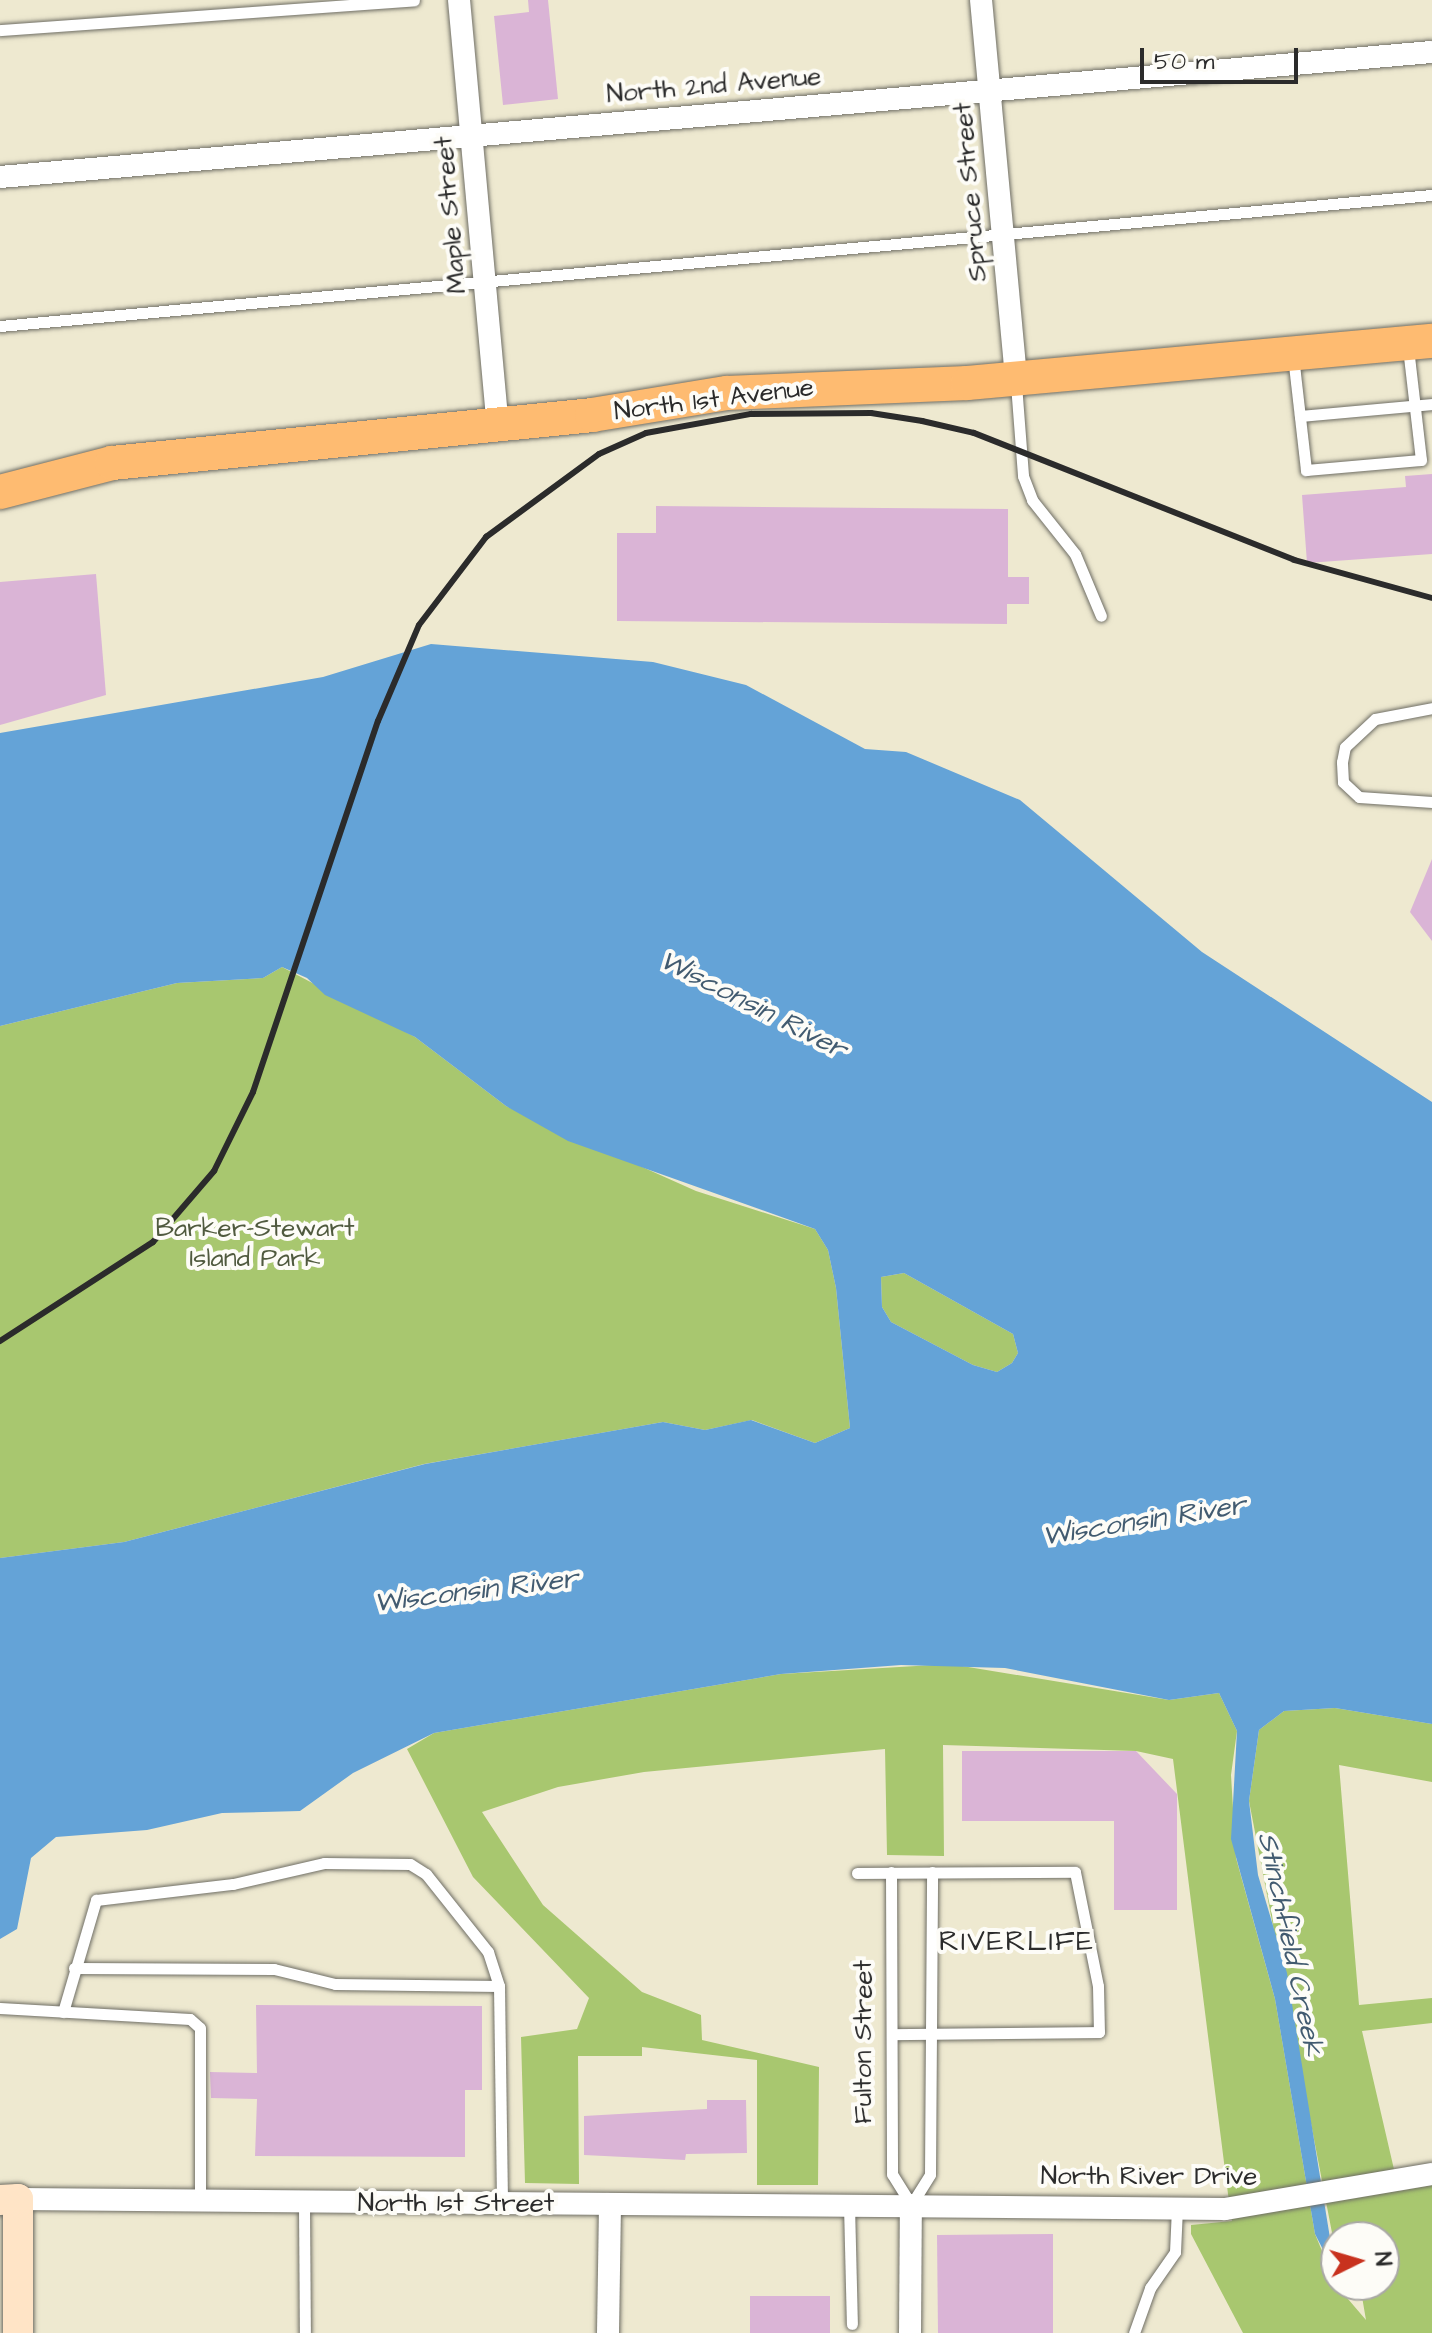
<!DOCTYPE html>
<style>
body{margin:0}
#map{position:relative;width:1432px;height:2333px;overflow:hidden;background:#eee9d0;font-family:"Architects Daughter",sans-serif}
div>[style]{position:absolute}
.green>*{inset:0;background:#a8c76f}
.water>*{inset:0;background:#64a3d7}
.building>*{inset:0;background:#dab4d6}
.roads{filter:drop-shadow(0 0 2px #6f6e65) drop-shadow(0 0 2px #6f6e65)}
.lane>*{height:11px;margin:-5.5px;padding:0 5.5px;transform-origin:5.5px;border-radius:5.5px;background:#fff}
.street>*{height:22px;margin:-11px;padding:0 11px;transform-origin:11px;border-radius:11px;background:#fff}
.secondary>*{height:30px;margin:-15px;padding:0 15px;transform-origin:15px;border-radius:15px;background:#ffe4c6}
.primary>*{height:34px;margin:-17px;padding:0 17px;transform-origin:17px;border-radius:17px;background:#febb71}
.rail>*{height:6px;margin:-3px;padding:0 3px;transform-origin:3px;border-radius:3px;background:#2b2b2b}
span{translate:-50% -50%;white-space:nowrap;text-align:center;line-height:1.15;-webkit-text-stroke:8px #fdfcf7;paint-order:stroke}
.street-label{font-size:26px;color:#2b2b2b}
.park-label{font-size:26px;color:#505a3f}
.water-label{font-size:28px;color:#425b70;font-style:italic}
.neighbourhood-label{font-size:28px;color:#2b2b2b;letter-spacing:2px}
.north{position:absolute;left:1320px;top:2221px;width:80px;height:80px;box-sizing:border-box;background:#fdfcf7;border:2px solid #a9a8a5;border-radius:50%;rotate:85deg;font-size:22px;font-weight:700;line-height:32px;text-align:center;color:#2b2b2b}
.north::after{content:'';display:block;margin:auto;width:28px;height:36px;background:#c8321e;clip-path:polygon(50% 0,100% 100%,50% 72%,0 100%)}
.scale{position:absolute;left:1140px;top:48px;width:158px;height:36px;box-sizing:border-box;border:4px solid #2b2b2b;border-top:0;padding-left:10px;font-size:24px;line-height:28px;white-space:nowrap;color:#2b2b2b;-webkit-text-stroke:6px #fdfcf7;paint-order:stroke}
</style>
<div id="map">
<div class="green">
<div style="clip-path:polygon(282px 967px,415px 1037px,506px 1106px,696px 1191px,815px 1229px,828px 1250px,836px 1288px,850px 1428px,815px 1443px,752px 1420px,705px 1430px,663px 1422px,424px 1464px,124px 1542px,0 1558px,0 1026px,177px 983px,263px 978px)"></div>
<div style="clip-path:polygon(904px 1273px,1013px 1334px,1018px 1353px,1012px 1363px,997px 1372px,973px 1365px,891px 1322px,882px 1307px,881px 1277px)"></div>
<div style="clip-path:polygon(950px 1664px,1169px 1700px,1219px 1693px,1237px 1731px,1231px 1775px,1236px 1858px,1275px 1999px,1315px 2234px,1336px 2285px,1366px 2320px,1360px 2285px,1384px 2285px,1384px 2237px,1336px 2237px,1336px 2245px,1333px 2238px,1249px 1801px,1259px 1730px,1284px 1711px,1335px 1708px,1432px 1724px,1432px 1782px,1339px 1765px,1359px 2005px,1432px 1998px,1432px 2023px,1362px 2031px,1399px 2191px,1432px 2185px,1432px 2333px,1243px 2333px,1191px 2234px,1191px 2225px,1232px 2221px,1228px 2194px,1173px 1759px,1136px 1751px,943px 1745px,944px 1856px,887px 1855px,885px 1749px,644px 1772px,558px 1787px,482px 1812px,543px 1905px,642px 1992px,701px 2015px,702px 2040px,819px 2067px,818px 2185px,757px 2185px,757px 2060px,642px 2047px,642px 2056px,578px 2056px,579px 2184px,525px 2183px,521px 2037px,577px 2029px,589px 1998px,473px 1877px,407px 1749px,434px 1733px,781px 1674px)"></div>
</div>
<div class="water">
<div style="clip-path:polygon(evenodd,431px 644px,653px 662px,746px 685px,865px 749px,906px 752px,1020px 800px,1202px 952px,1432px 1102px,1432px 1724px,1335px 1708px,1284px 1711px,1259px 1730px,1249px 1801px,1258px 1875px,1287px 1973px,1336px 2275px,1315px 2234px,1275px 1999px,1231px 1839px,1237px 1731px,1219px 1693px,1169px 1700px,1005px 1668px,901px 1665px,781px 1674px,434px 1733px,353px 1773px,300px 1811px,222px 1813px,147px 1830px,56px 1837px,31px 1858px,17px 1929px,0 1939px,0 1558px,124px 1542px,425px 1464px,663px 1422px,705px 1430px,751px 1420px,815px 1443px,850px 1428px,836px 1288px,828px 1250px,815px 1229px,568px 1141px,506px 1106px,415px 1037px,325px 995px,307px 978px,282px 967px,263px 978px,177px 983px,0 1026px,0 733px,323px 677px,431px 644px,904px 1273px,1013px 1334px,1018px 1353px,1012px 1363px,997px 1372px,973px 1365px,891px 1322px,882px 1307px,881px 1277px,904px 1273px)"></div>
</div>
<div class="building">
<div style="clip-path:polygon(528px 0,548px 0,558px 99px,503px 105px,494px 16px,529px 12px)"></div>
<div style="clip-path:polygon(1432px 474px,1432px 554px,1307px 563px,1302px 495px,1406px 487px,1405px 476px)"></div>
<div style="clip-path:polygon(656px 506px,1008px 509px,1008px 577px,1029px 577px,1029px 604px,1007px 604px,1007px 624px,617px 621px,617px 533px,656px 533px)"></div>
<div style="clip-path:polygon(96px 574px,106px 695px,0 725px,0 582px)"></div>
<div style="clip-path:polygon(1432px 859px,1432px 941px,1410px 912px)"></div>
<div style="clip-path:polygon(962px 1751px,1136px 1751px,1177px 1794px,1177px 1910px,1114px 1910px,1114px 1821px,962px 1821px)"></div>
<div style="clip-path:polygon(256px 2005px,482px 2006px,482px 2090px,465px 2090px,465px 2157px,255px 2156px,257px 2099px,211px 2098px,210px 2072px,257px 2073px)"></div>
<div style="clip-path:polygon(707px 2100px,746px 2100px,747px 2153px,686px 2154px,685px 2160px,584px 2155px,584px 2116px,707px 2109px)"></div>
<div style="clip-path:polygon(1053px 2234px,1053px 2333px,938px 2333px,937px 2235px)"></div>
<div style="clip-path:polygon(750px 2296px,830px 2296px,830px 2333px,750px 2333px)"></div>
</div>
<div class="roads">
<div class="lane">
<div style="left:0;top:30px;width:415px;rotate:-4.1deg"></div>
<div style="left:0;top:326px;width:1438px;rotate:-5.23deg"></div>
<div style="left:1293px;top:356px;width:115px;rotate:83.5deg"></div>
<div style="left:1306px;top:470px;width:115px;rotate:-5deg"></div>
<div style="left:1421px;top:460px;width:113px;rotate:-96.6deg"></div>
<div style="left:1016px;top:384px;width:92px;rotate:85.6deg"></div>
<div style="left:1023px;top:476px;width:26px;rotate:69deg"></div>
<div style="left:1032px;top:500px;width:69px;rotate:51.5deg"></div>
<div style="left:1075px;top:554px;width:67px;rotate:67.2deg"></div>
<div style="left:1300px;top:416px;width:133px;rotate:-5.2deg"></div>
<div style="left:1432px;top:802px;width:73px;rotate:-176.1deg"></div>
<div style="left:1359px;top:797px;width:22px;rotate:-137deg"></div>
<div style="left:1343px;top:782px;width:20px;rotate:-93deg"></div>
<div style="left:1342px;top:762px;width:15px;rotate:-79deg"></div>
<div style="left:1345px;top:747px;width:41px;rotate:-43deg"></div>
<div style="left:1375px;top:719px;width:58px;rotate:-10.9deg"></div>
<div style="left:891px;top:1872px;width:302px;rotate:89.8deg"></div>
<div style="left:892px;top:2174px;width:36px;rotate:58deg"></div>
<div style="left:911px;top:2205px;width:36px;rotate:-58deg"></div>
<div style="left:930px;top:2174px;width:302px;rotate:-89.6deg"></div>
<div style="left:857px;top:1873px;width:218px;rotate:-0.3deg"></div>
<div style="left:1075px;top:1872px;width:116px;rotate:78.6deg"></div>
<div style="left:1098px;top:1986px;width:46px;rotate:88.8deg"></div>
<div style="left:1099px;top:2032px;width:207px;rotate:179.4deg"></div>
<div style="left:74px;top:1968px;width:200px;rotate:0.3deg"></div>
<div style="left:274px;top:1969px;width:63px;rotate:13.8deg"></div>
<div style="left:335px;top:1984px;width:164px;rotate:0.7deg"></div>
<div style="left:0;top:2008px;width:190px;rotate:3.3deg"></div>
<div style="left:190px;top:2019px;width:13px;rotate:42deg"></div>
<div style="left:200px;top:2028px;width:176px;rotate:90deg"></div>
<div style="left:63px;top:2012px;width:117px;rotate:-73.6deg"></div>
<div style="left:96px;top:1900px;width:138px;rotate:-6.7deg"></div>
<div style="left:233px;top:1884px;width:93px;rotate:-13deg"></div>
<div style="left:324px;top:1863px;width:86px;rotate:0.7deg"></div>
<div style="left:410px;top:1864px;width:19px;rotate:32deg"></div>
<div style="left:426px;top:1874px;width:100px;rotate:51.5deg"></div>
<div style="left:488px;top:1952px;width:36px;rotate:72deg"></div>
<div style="left:499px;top:1986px;width:218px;rotate:89.2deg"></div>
<div style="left:304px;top:2205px;width:128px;rotate:89.6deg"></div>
<div style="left:849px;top:2205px;width:119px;rotate:88.6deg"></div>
<div style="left:1134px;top:2333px;width:48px;rotate:-70.4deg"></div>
<div style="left:1150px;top:2288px;width:44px;rotate:-55.2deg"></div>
<div style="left:1175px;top:2252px;width:44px;rotate:-87.4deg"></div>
</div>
<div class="street">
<div style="left:459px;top:0;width:427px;rotate:84.8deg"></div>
<div style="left:981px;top:0;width:381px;rotate:84.7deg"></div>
<div style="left:0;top:177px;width:1437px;rotate:-4.99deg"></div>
<div style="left:18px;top:2199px;width:1207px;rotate:0.47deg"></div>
<div style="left:1225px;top:2209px;width:210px;rotate:-9.6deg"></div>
<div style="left:608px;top:2333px;width:129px;rotate:-89.1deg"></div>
<div style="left:910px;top:2333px;width:128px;rotate:-89.6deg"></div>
</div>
<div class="secondary">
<div style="left:0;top:2200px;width:18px;rotate:-3deg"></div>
<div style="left:18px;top:2199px;width:134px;rotate:90deg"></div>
</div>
<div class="primary">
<div style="left:0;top:492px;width:116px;rotate:-14.5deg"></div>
<div style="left:112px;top:463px;width:482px;rotate:-5.7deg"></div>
<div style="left:592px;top:415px;width:137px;rotate:-9.3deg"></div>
<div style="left:727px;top:393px;width:241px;rotate:-2.4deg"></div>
<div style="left:968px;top:383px;width:466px;rotate:-5.2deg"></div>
</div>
</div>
<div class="rail">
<div style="left:0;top:1341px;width:182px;rotate:-32.9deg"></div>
<div style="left:153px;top:1242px;width:94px;rotate:-49.3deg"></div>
<div style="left:214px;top:1171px;width:88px;rotate:-63.7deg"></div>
<div style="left:253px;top:1092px;width:391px;rotate:-71.4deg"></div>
<div style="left:378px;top:721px;width:104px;rotate:-66.9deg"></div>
<div style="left:419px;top:625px;width:111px;rotate:-52.7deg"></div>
<div style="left:486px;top:537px;width:140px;rotate:-36.3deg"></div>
<div style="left:599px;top:454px;width:51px;rotate:-24.1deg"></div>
<div style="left:646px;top:433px;width:107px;rotate:-10.3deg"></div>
<div style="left:751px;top:414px;width:120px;rotate:-0.5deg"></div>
<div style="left:871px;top:413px;width:52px;rotate:8.9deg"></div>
<div style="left:922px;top:421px;width:53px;rotate:13deg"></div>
<div style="left:974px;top:433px;width:344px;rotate:21.6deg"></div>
<div style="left:1294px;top:560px;width:143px;rotate:15.4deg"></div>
</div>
<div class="street-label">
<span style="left:714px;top:86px;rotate:-5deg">North 2nd Avenue</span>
<span style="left:971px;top:192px;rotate:-95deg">Spruce Street</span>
<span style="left:451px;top:215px;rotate:-95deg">Maple Street</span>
<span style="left:714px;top:400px;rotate:-7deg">North 1st Avenue</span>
<span style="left:864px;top:2042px;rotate:-90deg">Fulton Street</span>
<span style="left:1149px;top:2177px">North River Drive</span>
<span style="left:456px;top:2204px">North 1st Street</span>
</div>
<div class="park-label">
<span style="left:255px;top:1244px">Barker-Stewart<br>Island Park</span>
</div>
<div class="water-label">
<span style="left:753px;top:1005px;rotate:27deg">Wisconsin River</span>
<span style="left:1144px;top:1521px;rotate:-9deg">Wisconsin River</span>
<span style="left:476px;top:1591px;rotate:-7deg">Wisconsin River</span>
<span style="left:1290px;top:1944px;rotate:78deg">Stinchfield Creek</span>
</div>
<div class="neighbourhood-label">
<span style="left:1017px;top:1942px">RIVERLIFE</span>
</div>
<div class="north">N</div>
<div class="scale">50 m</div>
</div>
